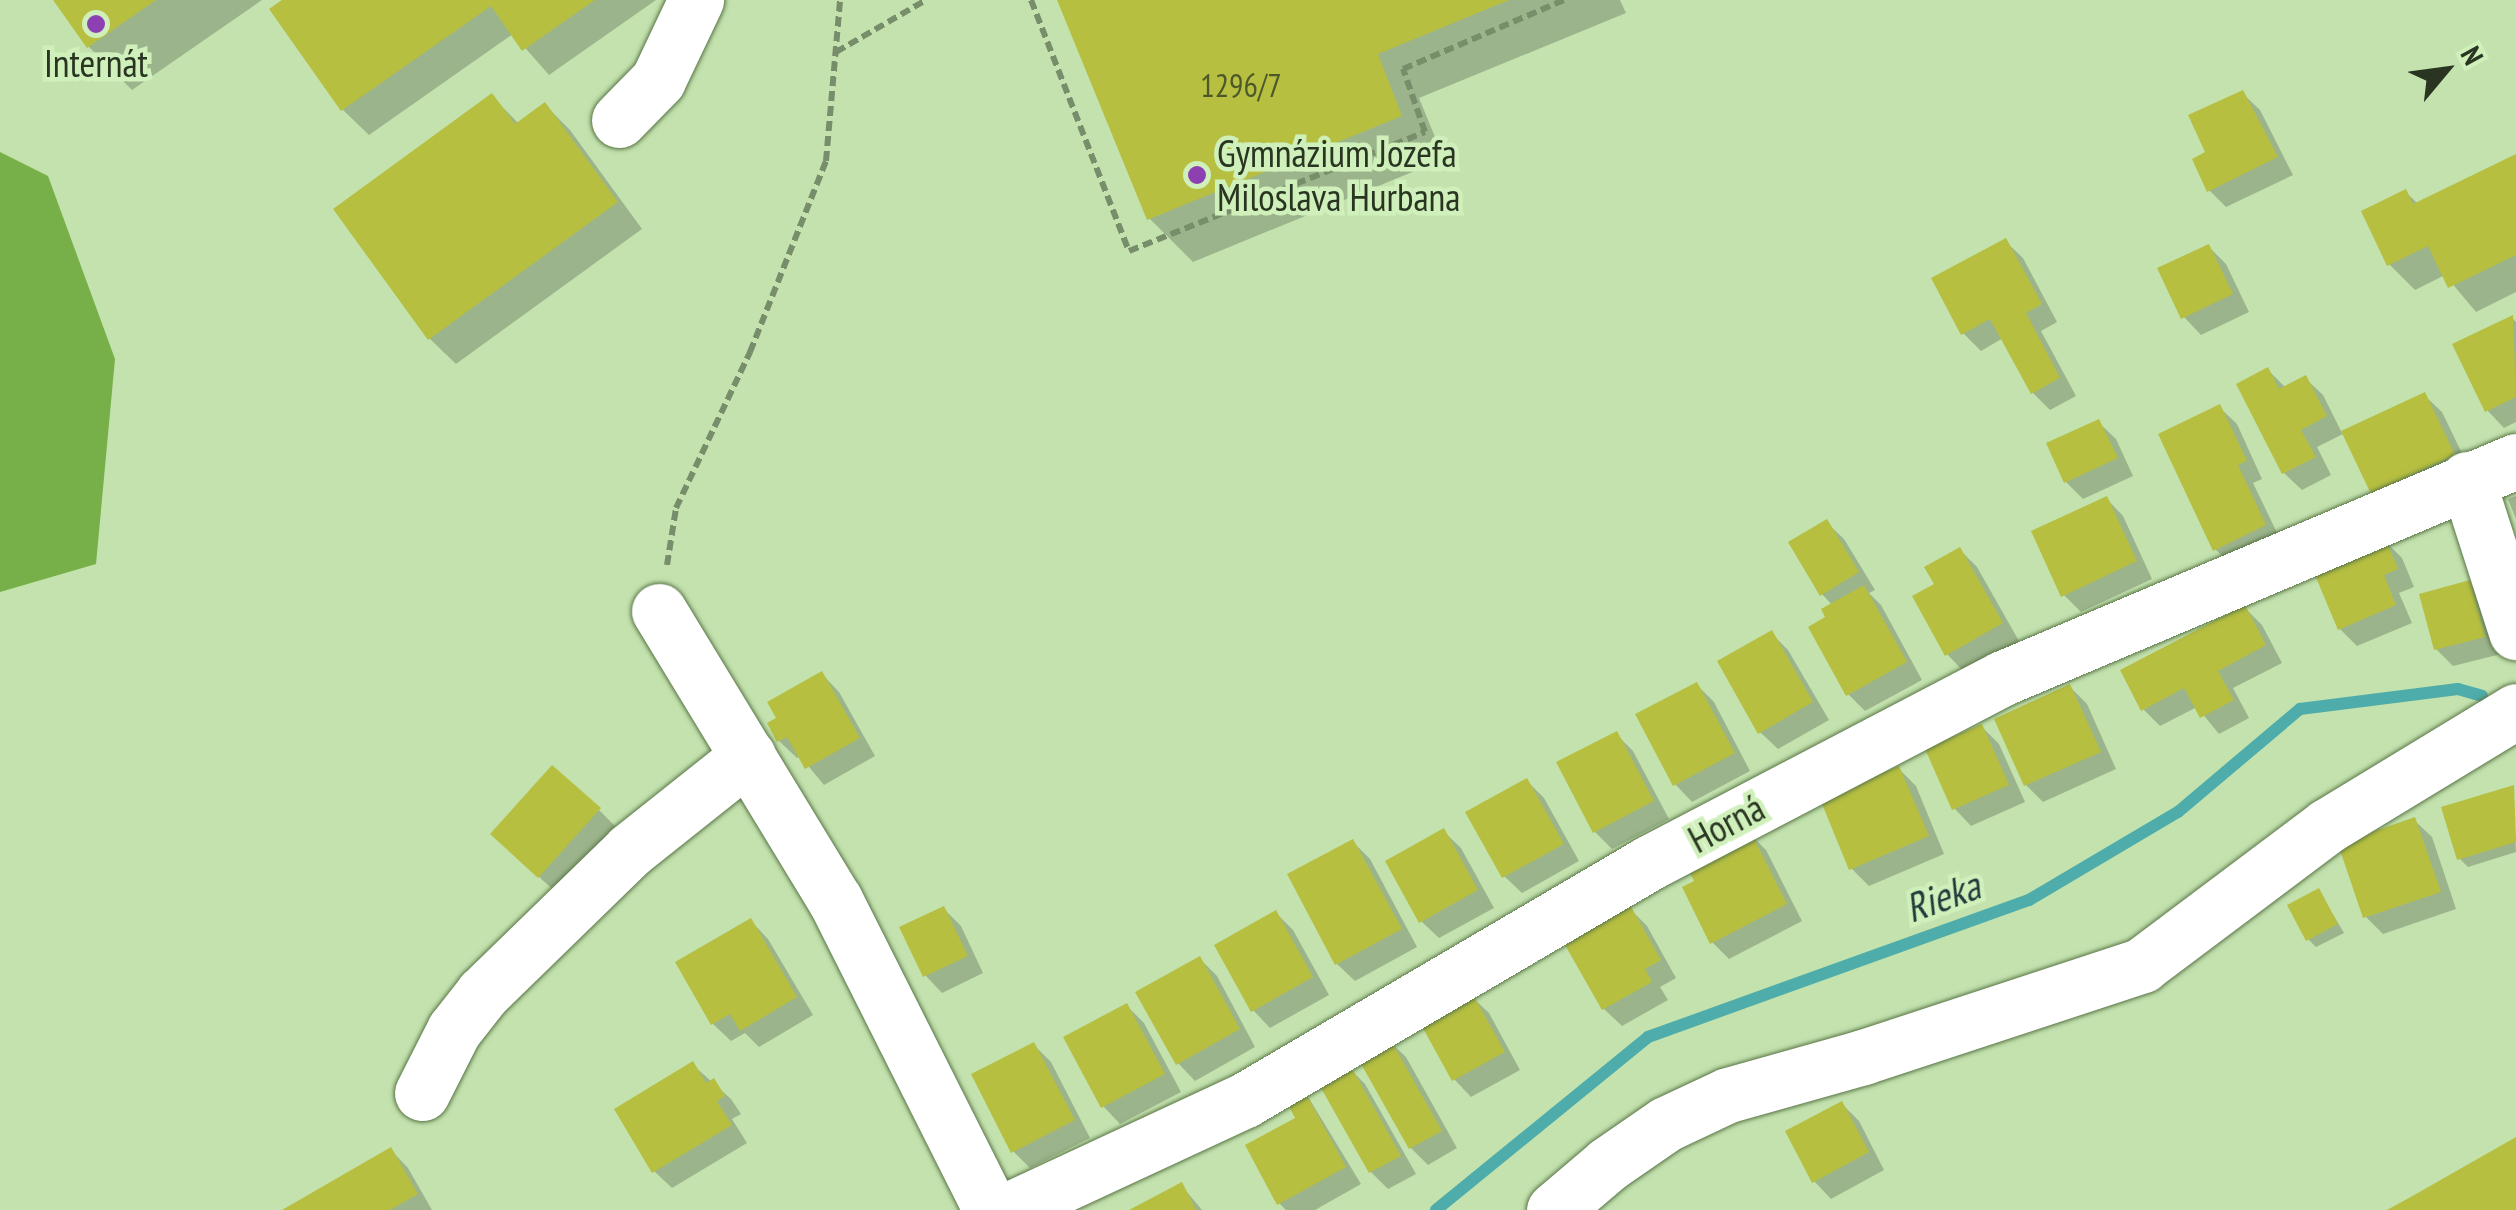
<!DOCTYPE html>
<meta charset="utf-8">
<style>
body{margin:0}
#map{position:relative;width:2516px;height:1210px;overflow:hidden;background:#c3e2ae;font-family:"PT Sans Narrow",sans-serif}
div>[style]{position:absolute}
.forest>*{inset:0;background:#77b049}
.shadow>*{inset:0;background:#0003}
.stream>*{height:12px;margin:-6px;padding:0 6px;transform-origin:6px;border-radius:6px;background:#4eacaa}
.building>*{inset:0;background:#b6bf40}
.path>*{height:6px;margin-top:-3px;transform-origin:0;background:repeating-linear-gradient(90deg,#788e6a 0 10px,transparent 0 15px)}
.roads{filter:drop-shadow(0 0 2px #597546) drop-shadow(0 0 2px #597546)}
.minor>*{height:55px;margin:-27.5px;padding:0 27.5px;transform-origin:27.5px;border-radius:27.5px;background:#fff}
.dots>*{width:28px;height:28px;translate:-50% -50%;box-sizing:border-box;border:5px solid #cfefbb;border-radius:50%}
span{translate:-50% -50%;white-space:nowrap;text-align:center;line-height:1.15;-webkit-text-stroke:9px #cfefbb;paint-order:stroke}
.number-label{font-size:32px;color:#4c5829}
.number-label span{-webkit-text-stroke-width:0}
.poi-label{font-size:38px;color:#293521}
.left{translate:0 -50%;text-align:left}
.street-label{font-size:38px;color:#293521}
.water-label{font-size:40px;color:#1f3c3b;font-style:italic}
.north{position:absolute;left:2396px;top:20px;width:100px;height:100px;-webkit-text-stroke:8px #cfefbb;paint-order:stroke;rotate:61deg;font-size:28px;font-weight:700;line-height:40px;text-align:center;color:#293521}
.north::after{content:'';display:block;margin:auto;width:35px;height:45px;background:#293521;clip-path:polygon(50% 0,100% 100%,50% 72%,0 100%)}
</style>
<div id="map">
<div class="forest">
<div style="clip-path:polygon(0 152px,48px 176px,115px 359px,96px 564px,0 592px)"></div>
</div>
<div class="shadow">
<div style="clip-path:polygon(56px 0,262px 0,132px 90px,89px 47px)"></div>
<div style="clip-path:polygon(286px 0,656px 0,549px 75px,513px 34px,369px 135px,343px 110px,272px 10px)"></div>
<div style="clip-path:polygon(1060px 0,1620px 0,1626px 13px,1419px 98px,1444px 159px,1193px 262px,1150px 219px)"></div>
<div style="clip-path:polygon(2242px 93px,2260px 110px,2293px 175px,2226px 207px,2209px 190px)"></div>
<div style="clip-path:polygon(492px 96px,519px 124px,545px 105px,570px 130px,642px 229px,456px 364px,430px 339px,336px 209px)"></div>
<div style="clip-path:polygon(2516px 156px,2516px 292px,2476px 312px,2445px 275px,2415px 290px,2389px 264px,2406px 192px,2418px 204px)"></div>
<div style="clip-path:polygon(2005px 241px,2023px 258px,2057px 322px,2041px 331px,2076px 396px,2050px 410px,2033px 393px,2003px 338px,1981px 351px,1963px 333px)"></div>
<div style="clip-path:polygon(2209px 247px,2226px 264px,2249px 312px,2201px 335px,2184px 317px)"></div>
<div style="clip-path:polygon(2512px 318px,2516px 322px,2516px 422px,2504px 428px,2487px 410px)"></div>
<div style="clip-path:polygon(2268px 370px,2286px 388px,2305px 378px,2323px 395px,2342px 433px,2424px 395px,2442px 412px,2471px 472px,2391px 510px,2345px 433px,2317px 447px,2331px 475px,2302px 490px,2284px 473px)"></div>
<div style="clip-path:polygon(2219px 407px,2237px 424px,2262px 479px,2253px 483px,2282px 543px,2233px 566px,2215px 549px)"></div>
<div style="clip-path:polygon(2098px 422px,2116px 439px,2133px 476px,2083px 499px,2066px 482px)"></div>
<div style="clip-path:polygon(2516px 496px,2516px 519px,2508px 499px)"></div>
<div style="clip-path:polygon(2106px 498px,2123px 516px,2152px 579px,2081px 612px,2064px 595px)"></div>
<div style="clip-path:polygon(1826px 522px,1844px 539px,1875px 590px,1869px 593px,1881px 605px,1922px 680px,1865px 711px,1848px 694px,1832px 605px,1822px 594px)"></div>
<div style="clip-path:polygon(2385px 541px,2402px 558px,2414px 587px,2399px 593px,2412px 623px,2357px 646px,2340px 629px)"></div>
<div style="clip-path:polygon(1960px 550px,1977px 567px,2019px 641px,1964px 672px,1947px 654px,1937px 585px)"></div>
<div style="clip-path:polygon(2469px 583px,2487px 600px,2501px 654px,2453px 666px,2436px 649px)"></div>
<div style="clip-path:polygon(2245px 608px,2262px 625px,2282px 663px,2233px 688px,2249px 718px,2219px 734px,2197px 707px,2160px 726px,2143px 709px)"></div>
<div style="clip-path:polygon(1771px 633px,1788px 650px,1829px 720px,1778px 749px,1760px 732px)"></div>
<div style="clip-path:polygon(822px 674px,839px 692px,875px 756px,824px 785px,800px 756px,797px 758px,779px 741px)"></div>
<div style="clip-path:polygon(1697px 685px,1714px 702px,1750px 771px,1692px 802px,1675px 784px)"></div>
<div style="clip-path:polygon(2070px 687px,2087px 704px,2116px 769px,2043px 802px,2026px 785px)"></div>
<div style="clip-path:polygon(1982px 727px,1999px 744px,2025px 802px,1971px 826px,1954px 808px)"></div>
<div style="clip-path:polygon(1616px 734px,1633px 751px,1669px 819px,1612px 849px,1595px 832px)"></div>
<div style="clip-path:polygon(1899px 769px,1916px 786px,1944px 854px,1869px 886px,1851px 868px)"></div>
<div style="clip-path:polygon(1527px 781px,1544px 798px,1579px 861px,1522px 893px,1504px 876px)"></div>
<div style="clip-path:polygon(2513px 788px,2516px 852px,2468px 867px,2460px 859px)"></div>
<div style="clip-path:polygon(599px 810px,616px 827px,557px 893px,510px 851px)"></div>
<div style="clip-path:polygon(2414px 820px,2432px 837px,2456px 909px,2383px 934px,2366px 917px)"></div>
<div style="clip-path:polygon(1443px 831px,1461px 848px,1494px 908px,1439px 938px,1421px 921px)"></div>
<div style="clip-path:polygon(1748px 832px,1766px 850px,1802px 921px,1729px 959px,1712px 942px)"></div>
<div style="clip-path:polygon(1353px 842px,1370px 859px,1417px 947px,1355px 981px,1337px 964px)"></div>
<div style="clip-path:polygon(2319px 891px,2344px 933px,2316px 947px,2308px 939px)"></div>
<div style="clip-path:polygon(1629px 908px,1647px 926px,1676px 978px,1660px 987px,1668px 1000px,1622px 1026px,1604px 1009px)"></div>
<div style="clip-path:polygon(944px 909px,961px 926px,983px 973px,942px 993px,925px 975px)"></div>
<div style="clip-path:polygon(1276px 913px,1293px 930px,1329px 995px,1270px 1028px,1253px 1010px)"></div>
<div style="clip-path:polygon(751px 921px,768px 939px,813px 1015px,759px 1047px,745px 1033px,731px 1041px,713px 1024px)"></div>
<div style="clip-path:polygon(1200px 959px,1217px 976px,1255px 1047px,1195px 1081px,1178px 1063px)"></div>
<div style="clip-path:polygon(1471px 996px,1489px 1013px,1520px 1070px,1471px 1097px,1454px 1079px)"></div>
<div style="clip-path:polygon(1127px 1006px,1144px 1023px,1181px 1092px,1120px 1124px,1103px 1106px)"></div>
<div style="clip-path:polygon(1388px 1040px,1406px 1057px,1457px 1148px,1428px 1165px,1411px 1148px)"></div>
<div style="clip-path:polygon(1034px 1045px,1051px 1062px,1090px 1138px,1030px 1168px,1013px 1151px)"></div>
<div style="clip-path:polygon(693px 1065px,731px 1099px,741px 1114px,732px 1119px,747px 1143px,672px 1188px,654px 1171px)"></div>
<div style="clip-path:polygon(1348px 1067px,1365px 1084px,1416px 1174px,1388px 1189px,1371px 1172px,1320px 1082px)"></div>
<div style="clip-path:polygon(1285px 1094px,1307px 1095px,1361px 1184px,1315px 1210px,1286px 1210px,1279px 1203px,1298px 1119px)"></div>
<div style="clip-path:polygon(1842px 1104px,1859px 1121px,1884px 1170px,1831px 1199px,1814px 1181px)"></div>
<div style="clip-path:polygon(391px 1150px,408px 1168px,432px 1210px,287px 1210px)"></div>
<div style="clip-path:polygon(1181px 1185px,1202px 1210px,1137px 1210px)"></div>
</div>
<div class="stream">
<div style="left:1436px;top:1210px;width:274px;rotate:-39.2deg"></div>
<div style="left:1648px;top:1037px;width:405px;rotate:-19.8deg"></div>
<div style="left:2029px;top:900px;width:173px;rotate:-30.6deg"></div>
<div style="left:2178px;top:812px;width:160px;rotate:-40.2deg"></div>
<div style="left:2300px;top:709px;width:159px;rotate:-7.2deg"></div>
<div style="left:2458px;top:689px;width:25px;rotate:16deg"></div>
</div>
<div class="building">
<div style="clip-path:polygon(53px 0,156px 0,87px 48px)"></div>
<div style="clip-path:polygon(282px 0,595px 0,522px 51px,491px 6px,341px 111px,269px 9px)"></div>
<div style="clip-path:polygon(1057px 0,1509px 0,1378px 54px,1402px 116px,1147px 220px)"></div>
<div style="clip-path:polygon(2243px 90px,2278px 157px,2207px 192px,2192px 159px,2205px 152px,2188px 115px)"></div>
<div style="clip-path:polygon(492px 93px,515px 124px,545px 102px,618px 202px,428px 340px,333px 209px)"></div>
<div style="clip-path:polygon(2516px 154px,2516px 255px,2448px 288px,2428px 246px,2387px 266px,2361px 211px,2406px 189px,2413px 204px)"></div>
<div style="clip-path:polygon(2006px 238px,2042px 304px,2026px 313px,2060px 378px,2031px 394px,1990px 319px,1961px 335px,1931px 278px)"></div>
<div style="clip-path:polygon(2209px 244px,2233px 294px,2181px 319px,2157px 268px)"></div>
<div style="clip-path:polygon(2513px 315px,2516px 397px,2485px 412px,2452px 344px)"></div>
<div style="clip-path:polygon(2268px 367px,2279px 389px,2306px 375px,2327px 416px,2301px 430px,2316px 457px,2282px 474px,2236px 384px)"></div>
<div style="clip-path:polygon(2425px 392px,2455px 455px,2371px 494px,2341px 431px)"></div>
<div style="clip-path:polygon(2220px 404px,2247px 461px,2238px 465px,2266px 525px,2213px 551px,2158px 434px)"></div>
<div style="clip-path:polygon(2099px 419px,2118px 458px,2064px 483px,2046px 443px)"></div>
<div style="clip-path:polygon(2107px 496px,2137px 561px,2061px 597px,2031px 531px)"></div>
<div style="clip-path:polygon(1827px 519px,1859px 572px,1820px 596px,1788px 542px)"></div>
<div style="clip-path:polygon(2385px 538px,2398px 569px,2384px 575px,2396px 605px,2338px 630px,2312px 568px)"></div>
<div style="clip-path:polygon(1960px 547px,2003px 623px,1945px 656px,1912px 596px,1934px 584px,1924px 567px)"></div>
<div style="clip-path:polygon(2470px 580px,2485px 637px,2434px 650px,2419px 594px)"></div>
<div style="clip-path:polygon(1864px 585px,1907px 662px,1846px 696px,1808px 627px,1825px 617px,1821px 609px)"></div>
<div style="clip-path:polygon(2245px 605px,2266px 645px,2218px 671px,2234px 700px,2200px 718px,2184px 688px,2141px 711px,2120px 670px)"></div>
<div style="clip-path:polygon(1772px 630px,1813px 702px,1758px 734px,1717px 661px)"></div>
<div style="clip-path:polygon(822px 671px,860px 738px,805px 769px,787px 737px,777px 742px,767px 723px,776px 718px,767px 702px)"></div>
<div style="clip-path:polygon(1697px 682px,1735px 753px,1673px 786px,1635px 714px)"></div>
<div style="clip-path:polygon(2070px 684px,2101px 752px,2024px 786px,1994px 719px)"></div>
<div style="clip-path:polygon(1982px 724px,2009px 785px,1952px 810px,1925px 749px)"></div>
<div style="clip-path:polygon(1617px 731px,1654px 801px,1593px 833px,1556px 762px)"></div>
<div style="clip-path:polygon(552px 765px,601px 808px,538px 878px,490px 834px)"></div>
<div style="clip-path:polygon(1899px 766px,1929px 836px,1849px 870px,1820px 799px)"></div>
<div style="clip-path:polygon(1527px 778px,1564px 844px,1502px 878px,1465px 812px)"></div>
<div style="clip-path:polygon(2514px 785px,2516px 842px,2457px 860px,2441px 807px)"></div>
<div style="clip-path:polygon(2415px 817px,2441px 892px,2363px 918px,2338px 844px)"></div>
<div style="clip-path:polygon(1444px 828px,1478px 890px,1419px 923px,1385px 861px)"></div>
<div style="clip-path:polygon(1749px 829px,1787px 904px,1710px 944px,1682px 887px,1694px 881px,1685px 862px)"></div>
<div style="clip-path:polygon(1353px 839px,1402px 929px,1335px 965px,1287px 874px)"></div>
<div style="clip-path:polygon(2319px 888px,2338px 924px,2306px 941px,2287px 905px)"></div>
<div style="clip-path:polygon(1630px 905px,1661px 960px,1645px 969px,1652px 982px,1602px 1010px,1565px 945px,1587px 932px,1584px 926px)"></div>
<div style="clip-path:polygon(944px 906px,968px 956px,923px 977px,899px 927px)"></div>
<div style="clip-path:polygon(1276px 910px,1313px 977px,1251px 1012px,1214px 945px)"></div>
<div style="clip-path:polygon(751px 918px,797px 997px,740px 1031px,730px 1014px,711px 1025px,675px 962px)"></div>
<div style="clip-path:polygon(1200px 956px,1240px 1029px,1176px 1065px,1135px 992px)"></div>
<div style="clip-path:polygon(1472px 993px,1505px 1052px,1452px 1081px,1419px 1021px)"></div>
<div style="clip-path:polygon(1127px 1003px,1165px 1074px,1101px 1108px,1063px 1037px)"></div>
<div style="clip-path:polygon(1389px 1037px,1442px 1131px,1409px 1149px,1356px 1055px)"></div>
<div style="clip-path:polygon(1034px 1042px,1075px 1120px,1011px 1153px,971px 1074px)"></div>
<div style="clip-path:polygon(693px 1061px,706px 1083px,714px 1078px,725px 1096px,717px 1101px,732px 1125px,652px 1173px,614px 1109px)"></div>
<div style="clip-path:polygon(1349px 1063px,1401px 1156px,1369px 1173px,1317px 1081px)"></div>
<div style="clip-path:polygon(1300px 1083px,1346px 1167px,1277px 1205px,1245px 1145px,1295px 1118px,1282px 1093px)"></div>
<div style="clip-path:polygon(1842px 1101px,1869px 1152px,1812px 1183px,1785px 1131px)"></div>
<div style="clip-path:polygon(2516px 1137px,2516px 1210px,2387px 1210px,2416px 1194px)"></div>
<div style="clip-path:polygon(391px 1147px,418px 1194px,390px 1210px,282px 1210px)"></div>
<div style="clip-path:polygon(1182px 1182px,1196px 1210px,1129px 1210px)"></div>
</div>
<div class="path">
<div style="left:1031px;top:0;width:269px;rotate:68.7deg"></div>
<div style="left:1129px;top:251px;width:319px;rotate:-21.9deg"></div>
<div style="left:1425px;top:132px;width:67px;rotate:-109.2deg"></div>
<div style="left:1403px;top:69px;width:175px;rotate:-23.2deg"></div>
<div style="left:836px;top:52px;width:104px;rotate:-30deg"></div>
<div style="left:667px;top:565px;width:58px;rotate:-81deg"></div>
<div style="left:676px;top:508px;width:173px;rotate:-64.6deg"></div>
<div style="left:750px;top:352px;width:206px;rotate:-68.3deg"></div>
<div style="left:826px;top:161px;width:162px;rotate:-85deg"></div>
</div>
<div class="roads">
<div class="minor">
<div style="left:619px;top:120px;width:56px;rotate:-45.7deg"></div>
<div style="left:658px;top:80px;width:89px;rotate:-64.6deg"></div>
<div style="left:2467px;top:479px;width:161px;rotate:72.2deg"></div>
<div style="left:659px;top:611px;width:338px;rotate:58.7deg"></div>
<div style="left:835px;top:900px;width:347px;rotate:63.3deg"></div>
<div style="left:422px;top:1093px;width:71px;rotate:-63.1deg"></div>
<div style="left:454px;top:1030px;width:47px;rotate:-51.9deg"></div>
<div style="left:483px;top:993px;width:205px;rotate:-44.2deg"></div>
<div style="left:630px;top:850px;width:151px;rotate:-38.5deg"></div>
<div style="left:1008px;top:1210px;width:261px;rotate:-24.9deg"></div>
<div style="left:1245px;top:1100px;width:468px;rotate:-30.4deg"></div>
<div style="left:1649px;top:863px;width:399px;rotate:-27.6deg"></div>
<div style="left:2003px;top:678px;width:557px;rotate:-22.93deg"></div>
<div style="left:1554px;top:1210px;width:71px;rotate:-40.4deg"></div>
<div style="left:1608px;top:1164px;width:70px;rotate:-34.6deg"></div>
<div style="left:1666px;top:1124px;width:68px;rotate:-25.1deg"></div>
<div style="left:1728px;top:1095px;width:140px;rotate:-15.7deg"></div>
<div style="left:1863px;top:1057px;width:294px;rotate:-18.2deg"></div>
<div style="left:2142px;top:965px;width:231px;rotate:-36.9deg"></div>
<div style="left:2327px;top:826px;width:221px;rotate:-31.3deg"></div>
</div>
</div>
<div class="dots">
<div style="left:96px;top:24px;background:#8d40b1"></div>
<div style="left:1197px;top:175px;background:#8d40b1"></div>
</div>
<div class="number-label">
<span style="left:1241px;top:85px">1296/7</span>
</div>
<div class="poi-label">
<span style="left:96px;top:63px">Internát</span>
<span class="left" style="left:1217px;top:175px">Gymnázium Jozefa<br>Miloslava Hurbana</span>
</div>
<div class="street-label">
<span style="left:1726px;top:823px;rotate:-28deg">Horná</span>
</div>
<div class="water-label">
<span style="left:1942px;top:896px;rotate:-20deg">Rieka</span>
</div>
<div class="north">N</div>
</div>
